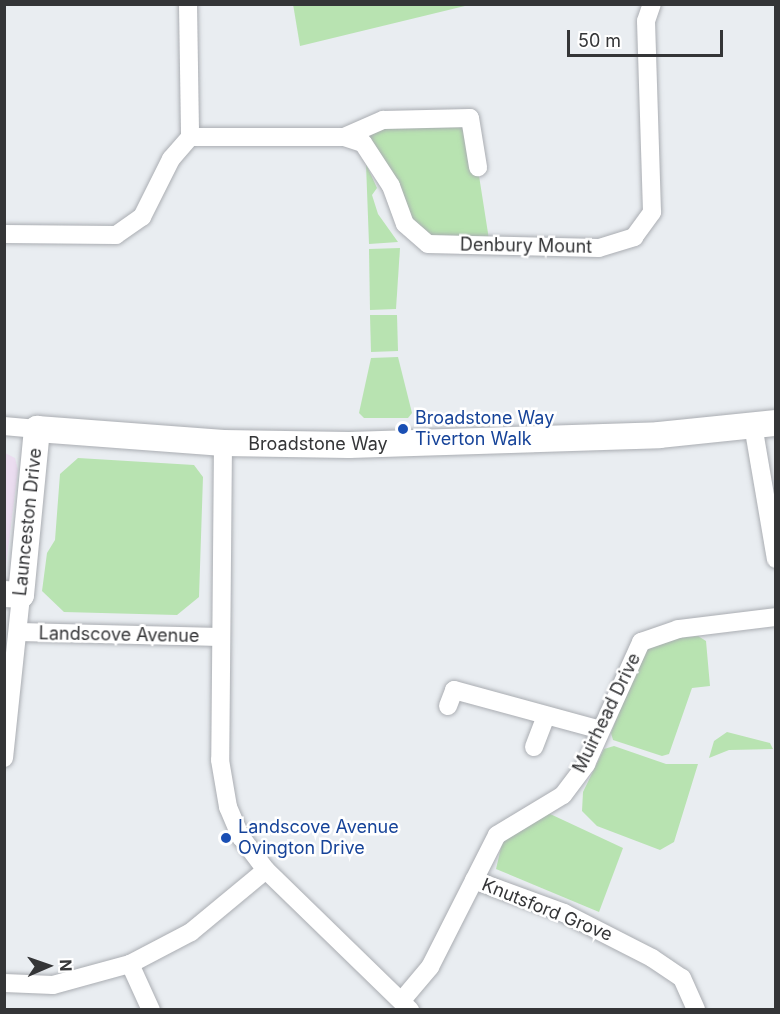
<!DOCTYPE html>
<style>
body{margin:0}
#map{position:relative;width:780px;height:1014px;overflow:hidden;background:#e9edf1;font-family:Inter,sans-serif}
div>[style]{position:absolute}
.commercial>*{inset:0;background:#ebddf0}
.green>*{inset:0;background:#b8e3b1}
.roads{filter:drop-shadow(0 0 2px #aaadb2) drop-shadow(0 0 2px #aaadb2)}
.street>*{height:18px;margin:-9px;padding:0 9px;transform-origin:9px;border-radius:9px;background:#fff}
.secondary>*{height:26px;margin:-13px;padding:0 13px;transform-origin:13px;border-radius:13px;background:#fff}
.dots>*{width:16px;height:16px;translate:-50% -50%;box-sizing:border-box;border:3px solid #fff;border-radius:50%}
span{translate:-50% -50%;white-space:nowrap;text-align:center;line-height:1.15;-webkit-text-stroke:5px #fff;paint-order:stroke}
.street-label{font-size:18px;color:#343537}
.transit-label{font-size:18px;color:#164399}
.left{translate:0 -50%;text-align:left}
.frame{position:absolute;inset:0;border:6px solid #343537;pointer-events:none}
.north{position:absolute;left:18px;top:936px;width:60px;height:60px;-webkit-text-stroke:4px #fff;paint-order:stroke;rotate:88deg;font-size:16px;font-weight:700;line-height:24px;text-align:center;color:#343537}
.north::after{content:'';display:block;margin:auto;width:21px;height:27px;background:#343537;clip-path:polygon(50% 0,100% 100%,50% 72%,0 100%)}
.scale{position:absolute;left:567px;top:30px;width:156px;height:27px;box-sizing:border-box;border:3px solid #343537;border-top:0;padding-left:8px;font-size:18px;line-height:21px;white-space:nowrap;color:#343537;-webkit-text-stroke:4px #fff;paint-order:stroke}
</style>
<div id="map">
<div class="commercial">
<div style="clip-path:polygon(5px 453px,15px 458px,18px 470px,5px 573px)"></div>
</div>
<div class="green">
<div style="clip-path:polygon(293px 4px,469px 4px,469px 5px,300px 46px)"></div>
<div style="clip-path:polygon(470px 118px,490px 246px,428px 244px,363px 143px,344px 137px,383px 120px)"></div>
<div style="clip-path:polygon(366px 164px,377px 188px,372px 195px,378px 214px,398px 242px,369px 244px)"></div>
<div style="clip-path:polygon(400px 248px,396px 309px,370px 310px,369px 249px)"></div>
<div style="clip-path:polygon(370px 315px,397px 315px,398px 351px,371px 352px)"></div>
<div style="clip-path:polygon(398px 357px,412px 413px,408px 418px,364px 418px,359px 413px,371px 358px)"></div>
<div style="clip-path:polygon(78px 458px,194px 465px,203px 477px,199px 597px,177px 615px,64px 612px,42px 591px,47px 553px,55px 540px,60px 474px)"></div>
<div style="clip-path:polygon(698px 636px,706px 641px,710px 686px,692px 688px,669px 754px,662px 756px,613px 740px,611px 733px,640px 657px,650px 646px,668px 639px)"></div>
<div style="clip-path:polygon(727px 732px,770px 743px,773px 749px,729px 750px,709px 758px,714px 741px)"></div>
<div style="clip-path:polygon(614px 746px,666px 764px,698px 764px,674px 842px,660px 850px,597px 826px,582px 811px,583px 792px,604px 749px)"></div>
<div style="clip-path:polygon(548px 813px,623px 848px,599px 912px,496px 869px,503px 839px)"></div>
</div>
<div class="roads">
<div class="street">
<div style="left:188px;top:4px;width:133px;rotate:89.1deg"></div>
<div style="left:344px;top:137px;width:43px;rotate:-23.6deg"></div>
<div style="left:383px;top:120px;width:87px;rotate:-1.3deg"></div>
<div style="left:470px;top:118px;width:50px;rotate:80.7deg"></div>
<div style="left:4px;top:234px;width:112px;rotate:0.5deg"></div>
<div style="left:116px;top:235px;width:32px;rotate:-35deg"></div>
<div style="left:142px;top:217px;width:65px;rotate:-63.4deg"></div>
<div style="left:171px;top:159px;width:29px;rotate:-49deg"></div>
<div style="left:190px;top:137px;width:154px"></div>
<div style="left:344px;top:137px;width:20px;rotate:18deg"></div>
<div style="left:363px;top:143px;width:51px;rotate:56.9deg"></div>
<div style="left:391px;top:186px;width:40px;rotate:69.8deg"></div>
<div style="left:405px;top:224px;width:30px;rotate:41deg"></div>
<div style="left:428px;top:244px;width:171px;rotate:1.3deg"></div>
<div style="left:599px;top:248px;width:37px;rotate:-17deg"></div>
<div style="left:634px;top:237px;width:31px;rotate:-54deg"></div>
<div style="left:652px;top:212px;width:191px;rotate:-91.8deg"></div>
<div style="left:646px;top:21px;width:18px;rotate:-71deg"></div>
<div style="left:753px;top:425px;width:136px;rotate:80.3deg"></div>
<div style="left:4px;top:426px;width:33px;rotate:5deg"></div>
<div style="left:223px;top:443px;width:317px;rotate:90.5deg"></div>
<div style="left:220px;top:760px;width:48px;rotate:80.3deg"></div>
<div style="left:228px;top:807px;width:33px;rotate:67deg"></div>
<div style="left:241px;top:837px;width:41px;rotate:52.9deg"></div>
<div style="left:266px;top:870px;width:201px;rotate:44.2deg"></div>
<div style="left:18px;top:632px;width:203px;rotate:1.4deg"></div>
<div style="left:448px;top:706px;width:17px;rotate:-69deg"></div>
<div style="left:454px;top:690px;width:149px;rotate:15.2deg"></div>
<div style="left:534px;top:747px;width:33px;rotate:-69deg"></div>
<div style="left:4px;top:758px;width:164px;rotate:-84deg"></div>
<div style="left:474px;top:880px;width:96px;rotate:20.1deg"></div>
<div style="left:564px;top:913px;width:99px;rotate:27.1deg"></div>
<div style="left:652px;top:958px;width:36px;rotate:34deg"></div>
<div style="left:682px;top:978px;width:35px;rotate:66deg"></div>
<div style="left:130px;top:964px;width:51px;rotate:65.5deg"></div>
<div style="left:4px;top:983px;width:49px;rotate:2.3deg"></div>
<div style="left:53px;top:985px;width:80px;rotate:-15.3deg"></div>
<div style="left:130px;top:964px;width:69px;rotate:-27.7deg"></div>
<div style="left:191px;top:932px;width:97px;rotate:-39.6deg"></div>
<div style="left:403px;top:999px;width:42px;rotate:-49.8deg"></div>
<div style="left:430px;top:967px;width:148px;rotate:-63.1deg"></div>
<div style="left:497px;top:835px;width:77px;rotate:-31.2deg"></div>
<div style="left:563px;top:795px;width:39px;rotate:-53deg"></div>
<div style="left:586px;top:764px;width:134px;rotate:-65.7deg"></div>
<div style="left:641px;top:642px;width:39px;rotate:-19deg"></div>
<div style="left:678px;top:629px;width:99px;rotate:-7deg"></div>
</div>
<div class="secondary">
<div style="left:4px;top:594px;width:17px;rotate:3deg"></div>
<div style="left:21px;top:595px;width:167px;rotate:-84.5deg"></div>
<div style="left:37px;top:429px;width:187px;rotate:4.3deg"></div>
<div style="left:223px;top:443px;width:126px;rotate:0.9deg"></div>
<div style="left:349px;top:445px;width:310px;rotate:-1.8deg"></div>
<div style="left:659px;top:435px;width:118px;rotate:-5.9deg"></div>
</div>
</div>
<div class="dots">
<div style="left:403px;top:429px;background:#1a4fb4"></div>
<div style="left:226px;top:838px;background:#1a4fb4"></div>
</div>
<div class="street-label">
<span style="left:526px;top:246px;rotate:1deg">Denbury Mount</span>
<span style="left:318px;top:444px">Broadstone Way</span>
<span style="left:28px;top:522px;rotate:-84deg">Launceston Drive</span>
<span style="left:119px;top:635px;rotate:1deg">Landscove Avenue</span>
<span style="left:607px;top:713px;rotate:-64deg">Muirhead Drive</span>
<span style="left:547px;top:910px;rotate:22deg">Knutsford Grove</span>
</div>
<div class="transit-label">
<span class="left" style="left:415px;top:429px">Broadstone Way<br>Tiverton Walk</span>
<span class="left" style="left:238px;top:838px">Landscove Avenue<br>Ovington Drive</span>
</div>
<div class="frame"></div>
<div class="north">N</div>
<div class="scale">50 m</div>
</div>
